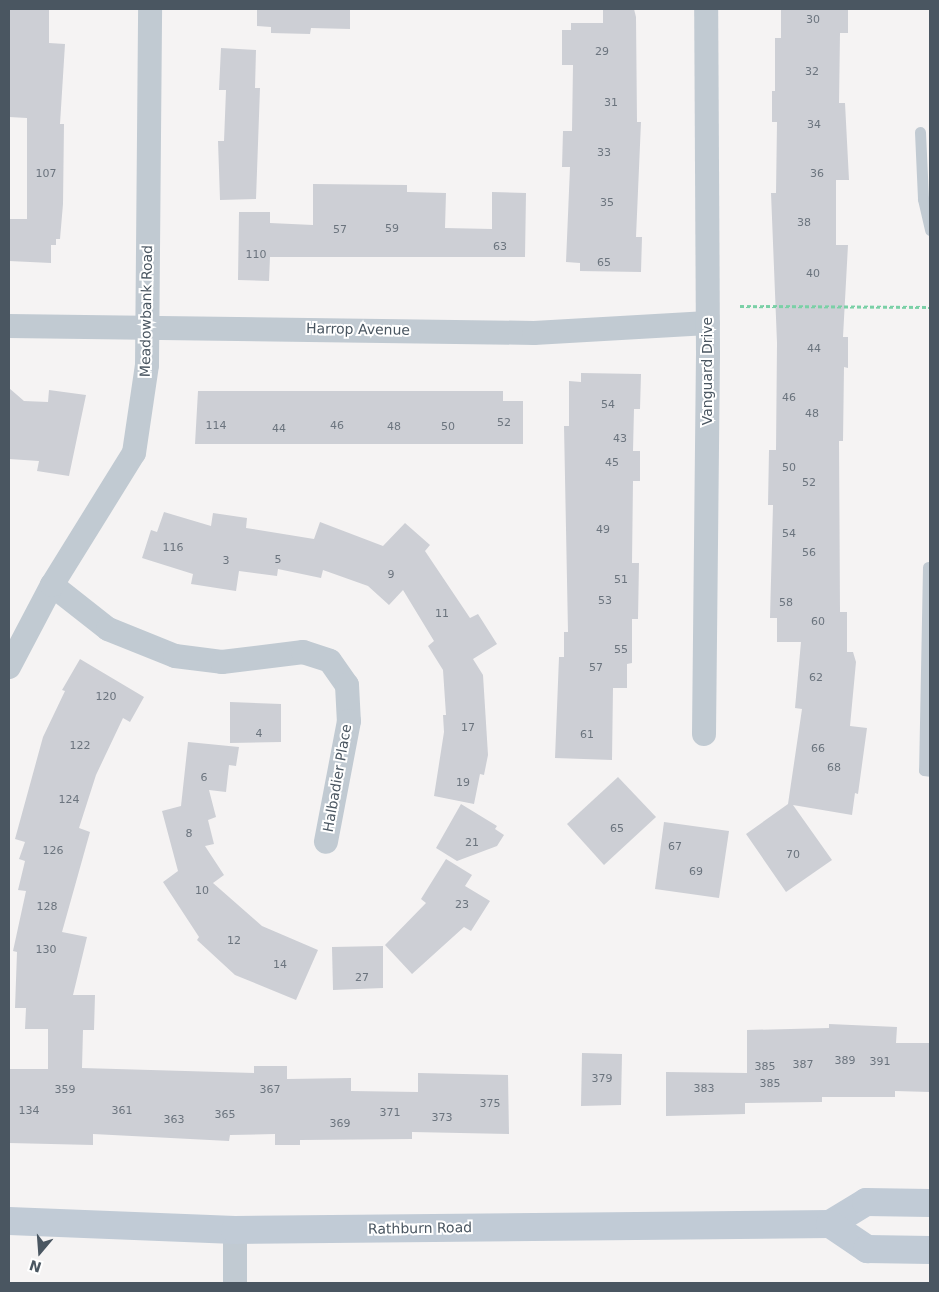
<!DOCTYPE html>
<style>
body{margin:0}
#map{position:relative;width:939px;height:1292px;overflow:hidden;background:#f5f3f3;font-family:"DejaVu Sans",sans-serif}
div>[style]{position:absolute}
.building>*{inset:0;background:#cdcfd5}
.path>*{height:3px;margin-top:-1.5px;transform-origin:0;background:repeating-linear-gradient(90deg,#7ad0a6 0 4px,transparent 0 6.5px)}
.lane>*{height:11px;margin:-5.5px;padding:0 5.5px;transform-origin:5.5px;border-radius:5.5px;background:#c1cad2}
.street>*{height:24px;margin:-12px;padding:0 12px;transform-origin:12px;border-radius:12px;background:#c1cad2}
.secondary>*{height:28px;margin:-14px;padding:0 14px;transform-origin:14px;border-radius:14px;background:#c1cbd6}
span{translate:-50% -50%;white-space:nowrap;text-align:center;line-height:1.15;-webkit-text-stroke:4px #fff;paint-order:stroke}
.number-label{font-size:11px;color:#6b747e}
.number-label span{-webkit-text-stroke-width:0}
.street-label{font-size:14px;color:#4a5661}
.frame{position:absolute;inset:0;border:10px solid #4a5661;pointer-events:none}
.north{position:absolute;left:15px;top:1227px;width:50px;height:50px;-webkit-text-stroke:4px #fff;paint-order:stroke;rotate:198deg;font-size:14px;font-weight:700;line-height:20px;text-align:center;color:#4a5661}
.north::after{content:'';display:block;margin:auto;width:18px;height:22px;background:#4a5661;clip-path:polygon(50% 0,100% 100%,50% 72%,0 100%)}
</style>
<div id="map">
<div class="building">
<div style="clip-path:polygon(9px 9px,49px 9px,49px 43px,65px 44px,60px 124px,64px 124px,63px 204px,60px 239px,56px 239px,56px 245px,51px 245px,51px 263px,9px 261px,9px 219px,27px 219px,27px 118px,9px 117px)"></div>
<div style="clip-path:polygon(257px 9px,350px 9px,350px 29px,311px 28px,310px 34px,271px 33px,271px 27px,257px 26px)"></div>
<div style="clip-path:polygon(603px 9px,634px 9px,636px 17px,637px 122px,641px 122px,636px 237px,642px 237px,641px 272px,580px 271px,580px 263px,566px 262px,570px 167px,562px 167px,563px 131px,572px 131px,573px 65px,562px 65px,562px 30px,571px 30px,571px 23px,603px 23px)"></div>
<div style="clip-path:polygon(781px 9px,848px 9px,848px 33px,840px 33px,839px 103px,845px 103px,849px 180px,836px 180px,836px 245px,848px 245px,843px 337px,848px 337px,848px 368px,844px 367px,843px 441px,839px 441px,840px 612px,847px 612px,847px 652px,853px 652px,856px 662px,850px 726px,867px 728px,858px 794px,855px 793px,852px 815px,793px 805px,832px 860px,786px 892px,746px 834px,788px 804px,802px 709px,795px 708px,801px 642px,777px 642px,777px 618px,770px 618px,773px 505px,768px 505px,769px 450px,776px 450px,777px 343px,771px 193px,776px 193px,777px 122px,772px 122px,772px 91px,775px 91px,775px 38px,781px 38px)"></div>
<div style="clip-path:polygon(221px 48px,256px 50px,255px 88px,260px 88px,256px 199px,220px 200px,218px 141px,224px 141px,226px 90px,219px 90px)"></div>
<div style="clip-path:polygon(313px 184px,407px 185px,407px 192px,446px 193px,445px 228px,492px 229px,492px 192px,526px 193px,525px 257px,270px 257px,269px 281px,238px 280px,239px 212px,270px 212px,270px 223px,313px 225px)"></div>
<div style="clip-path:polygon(581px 373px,641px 374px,640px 409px,634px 409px,633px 451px,640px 451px,640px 481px,633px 481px,632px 563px,639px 563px,638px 619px,632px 619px,632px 663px,627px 664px,627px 688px,613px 688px,612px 760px,555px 758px,559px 657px,564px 657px,564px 632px,568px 632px,564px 426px,569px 426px,569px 381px,581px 382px)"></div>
<div style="clip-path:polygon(9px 388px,24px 401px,48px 402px,49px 390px,86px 395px,69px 476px,37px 471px,39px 461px,9px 459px)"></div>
<div style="clip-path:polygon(198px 391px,503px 391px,503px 401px,523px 401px,523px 444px,195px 444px)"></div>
<div style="clip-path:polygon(164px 512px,211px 526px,213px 513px,247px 518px,246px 528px,314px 539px,320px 522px,383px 546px,405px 523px,430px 545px,425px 551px,470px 618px,478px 614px,497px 644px,473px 659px,483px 675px,488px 755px,484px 775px,480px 774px,474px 804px,434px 796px,444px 732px,443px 715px,446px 715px,443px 670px,428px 646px,434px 641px,403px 590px,389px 605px,368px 586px,323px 570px,321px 578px,278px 569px,277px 576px,239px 571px,236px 591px,191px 584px,193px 574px,142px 558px,151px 530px,157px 532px)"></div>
<div style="clip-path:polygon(80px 659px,144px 697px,130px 722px,123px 718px,96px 775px,79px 828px,90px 832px,62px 932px,87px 937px,73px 995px,95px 995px,94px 1030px,83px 1030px,82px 1068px,254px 1073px,254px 1066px,287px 1066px,287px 1079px,351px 1078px,351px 1091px,418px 1092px,418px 1073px,508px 1075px,509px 1134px,412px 1132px,412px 1139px,300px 1140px,300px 1145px,275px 1145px,275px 1134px,230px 1135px,229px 1141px,93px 1134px,93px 1145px,9px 1143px,9px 1069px,48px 1069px,48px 1029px,25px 1029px,26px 1008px,15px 1008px,17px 952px,13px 951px,26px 891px,18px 890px,25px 861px,19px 859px,25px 842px,15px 839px,43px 737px,65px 691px,62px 690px)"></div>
<div style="clip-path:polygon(230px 702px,281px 704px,281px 742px,230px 743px)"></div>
<div style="clip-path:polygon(188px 742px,239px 747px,236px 766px,229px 765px,226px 792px,209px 790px,216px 817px,208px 820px,214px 844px,205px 846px,224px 875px,213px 883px,262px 926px,318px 950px,296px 1000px,235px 975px,197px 940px,199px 937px,163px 882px,178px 871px,162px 811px,181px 806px)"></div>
<div style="clip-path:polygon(618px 777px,656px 817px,604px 865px,567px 824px)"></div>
<div style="clip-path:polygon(461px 804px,497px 826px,495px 829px,504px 835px,497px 846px,457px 861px,436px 848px)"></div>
<div style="clip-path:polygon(664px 822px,729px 831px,719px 898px,655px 889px)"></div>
<div style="clip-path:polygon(446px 859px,472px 875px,465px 886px,490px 901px,471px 931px,464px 927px,412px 974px,385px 945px,426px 903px,421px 899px)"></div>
<div style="clip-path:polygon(383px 946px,383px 988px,333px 990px,332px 947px)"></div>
<div style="clip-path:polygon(829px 1024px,897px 1027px,896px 1043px,930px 1043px,930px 1092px,895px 1091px,895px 1097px,822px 1097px,822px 1102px,745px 1103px,745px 1114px,666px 1116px,666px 1072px,747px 1073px,747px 1030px,829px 1028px)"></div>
<div style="clip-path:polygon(582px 1053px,622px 1054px,621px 1105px,581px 1106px)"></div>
</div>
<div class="path">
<div style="left:740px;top:306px;width:190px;rotate:0.3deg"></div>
</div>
<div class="lane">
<div style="left:920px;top:132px;width:67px;rotate:87.4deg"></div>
<div style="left:923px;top:199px;width:32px;rotate:77deg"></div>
<div style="left:928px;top:567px;width:203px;rotate:91.1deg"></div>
<div style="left:924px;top:770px;width:6px;rotate:9deg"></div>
</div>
<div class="street">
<div style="left:9px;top:326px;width:525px;rotate:0.76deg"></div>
<div style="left:534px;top:333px;width:174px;rotate:-3.3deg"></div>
<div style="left:52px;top:585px;width:71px;rotate:38.2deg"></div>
<div style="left:108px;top:629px;width:72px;rotate:21.9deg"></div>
<div style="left:175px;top:656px;width:47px;rotate:7.3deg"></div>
<div style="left:222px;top:662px;width:82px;rotate:-7deg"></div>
<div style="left:303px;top:652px;width:28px;rotate:18deg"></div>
<div style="left:330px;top:661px;width:29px;rotate:55deg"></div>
<div style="left:347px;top:685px;width:36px;rotate:87deg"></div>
<div style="left:349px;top:721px;width:123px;rotate:100.8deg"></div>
<div style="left:9px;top:667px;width:93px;rotate:-62.3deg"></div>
<div style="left:52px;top:585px;width:155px;rotate:-58.2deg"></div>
<div style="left:134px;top:453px;width:89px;rotate:-81.6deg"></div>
<div style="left:147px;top:365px;width:356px;rotate:-89.5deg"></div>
<div style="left:704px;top:734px;width:378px;rotate:-89.4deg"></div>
<div style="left:708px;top:356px;width:347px;rotate:-90.3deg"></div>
<div style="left:235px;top:1230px;width:53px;rotate:90deg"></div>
</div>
<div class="secondary">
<div style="left:9px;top:1221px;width:226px;rotate:2.3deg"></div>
<div style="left:235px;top:1230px;width:595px;rotate:-0.58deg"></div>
<div style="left:830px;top:1224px;width:42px;rotate:-31.4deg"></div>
<div style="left:866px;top:1202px;width:64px;rotate:0.9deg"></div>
<div style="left:830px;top:1224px;width:45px;rotate:34deg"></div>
<div style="left:867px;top:1249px;width:63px;rotate:0.9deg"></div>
</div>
<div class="number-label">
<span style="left:813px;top:20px">30</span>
<span style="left:602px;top:52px">29</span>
<span style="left:812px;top:72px">32</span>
<span style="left:611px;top:103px">31</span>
<span style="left:814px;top:125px">34</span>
<span style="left:604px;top:153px">33</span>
<span style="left:46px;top:174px">107</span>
<span style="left:817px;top:174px">36</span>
<span style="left:607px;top:203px">35</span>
<span style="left:804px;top:223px">38</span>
<span style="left:392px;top:229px">59</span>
<span style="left:340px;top:230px">57</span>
<span style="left:500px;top:247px">63</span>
<span style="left:256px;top:255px">110</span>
<span style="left:604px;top:263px">65</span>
<span style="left:813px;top:274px">40</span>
<span style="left:814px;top:349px">44</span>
<span style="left:789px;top:398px">46</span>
<span style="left:608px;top:405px">54</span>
<span style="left:812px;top:414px">48</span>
<span style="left:504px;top:423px">52</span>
<span style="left:216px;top:426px">114</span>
<span style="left:337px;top:426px">46</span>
<span style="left:394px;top:427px">48</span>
<span style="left:448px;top:427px">50</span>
<span style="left:279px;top:429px">44</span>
<span style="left:620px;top:439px">43</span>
<span style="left:612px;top:463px">45</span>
<span style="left:789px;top:468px">50</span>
<span style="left:809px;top:483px">52</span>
<span style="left:603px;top:530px">49</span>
<span style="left:789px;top:534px">54</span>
<span style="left:173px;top:548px">116</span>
<span style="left:809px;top:553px">56</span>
<span style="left:278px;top:560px">5</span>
<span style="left:226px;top:561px">3</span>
<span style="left:391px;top:575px">9</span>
<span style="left:621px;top:580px">51</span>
<span style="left:605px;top:601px">53</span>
<span style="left:786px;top:603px">58</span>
<span style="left:442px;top:614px">11</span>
<span style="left:818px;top:622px">60</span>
<span style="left:621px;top:650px">55</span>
<span style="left:596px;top:668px">57</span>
<span style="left:816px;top:678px">62</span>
<span style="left:106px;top:697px">120</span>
<span style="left:468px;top:728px">17</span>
<span style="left:259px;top:734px">4</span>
<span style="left:587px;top:735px">61</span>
<span style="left:80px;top:746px">122</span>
<span style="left:818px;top:749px">66</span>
<span style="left:834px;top:768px">68</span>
<span style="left:204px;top:778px">6</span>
<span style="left:463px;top:783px">19</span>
<span style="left:69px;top:800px">124</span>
<span style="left:617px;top:829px">65</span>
<span style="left:189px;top:834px">8</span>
<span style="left:472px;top:843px">21</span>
<span style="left:675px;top:847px">67</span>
<span style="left:53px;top:851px">126</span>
<span style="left:793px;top:855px">70</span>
<span style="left:696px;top:872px">69</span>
<span style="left:202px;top:891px">10</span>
<span style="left:462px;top:905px">23</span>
<span style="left:47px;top:907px">128</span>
<span style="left:234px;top:941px">12</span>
<span style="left:46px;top:950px">130</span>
<span style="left:280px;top:965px">14</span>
<span style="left:362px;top:978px">27</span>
<span style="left:845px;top:1061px">389</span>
<span style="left:880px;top:1062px">391</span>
<span style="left:803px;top:1065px">387</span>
<span style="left:765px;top:1067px">385</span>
<span style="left:602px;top:1079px">379</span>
<span style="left:770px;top:1084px">385</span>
<span style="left:704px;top:1089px">383</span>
<span style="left:65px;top:1090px">359</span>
<span style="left:270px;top:1090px">367</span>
<span style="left:490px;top:1104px">375</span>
<span style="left:29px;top:1111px">134</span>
<span style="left:122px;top:1111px">361</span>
<span style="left:390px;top:1113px">371</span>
<span style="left:225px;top:1115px">365</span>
<span style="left:442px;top:1118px">373</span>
<span style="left:174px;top:1120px">363</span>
<span style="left:340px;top:1124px">369</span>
</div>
<div class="street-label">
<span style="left:146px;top:311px;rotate:-89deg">Meadowbank Road</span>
<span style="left:358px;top:329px;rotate:1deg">Harrop Avenue</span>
<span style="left:707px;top:371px;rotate:-90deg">Vanguard Drive</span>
<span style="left:337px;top:778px;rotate:-80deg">Halbadier Place</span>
<span style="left:420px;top:1228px;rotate:-1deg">Rathburn Road</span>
</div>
<div class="frame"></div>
<div class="north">N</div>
</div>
